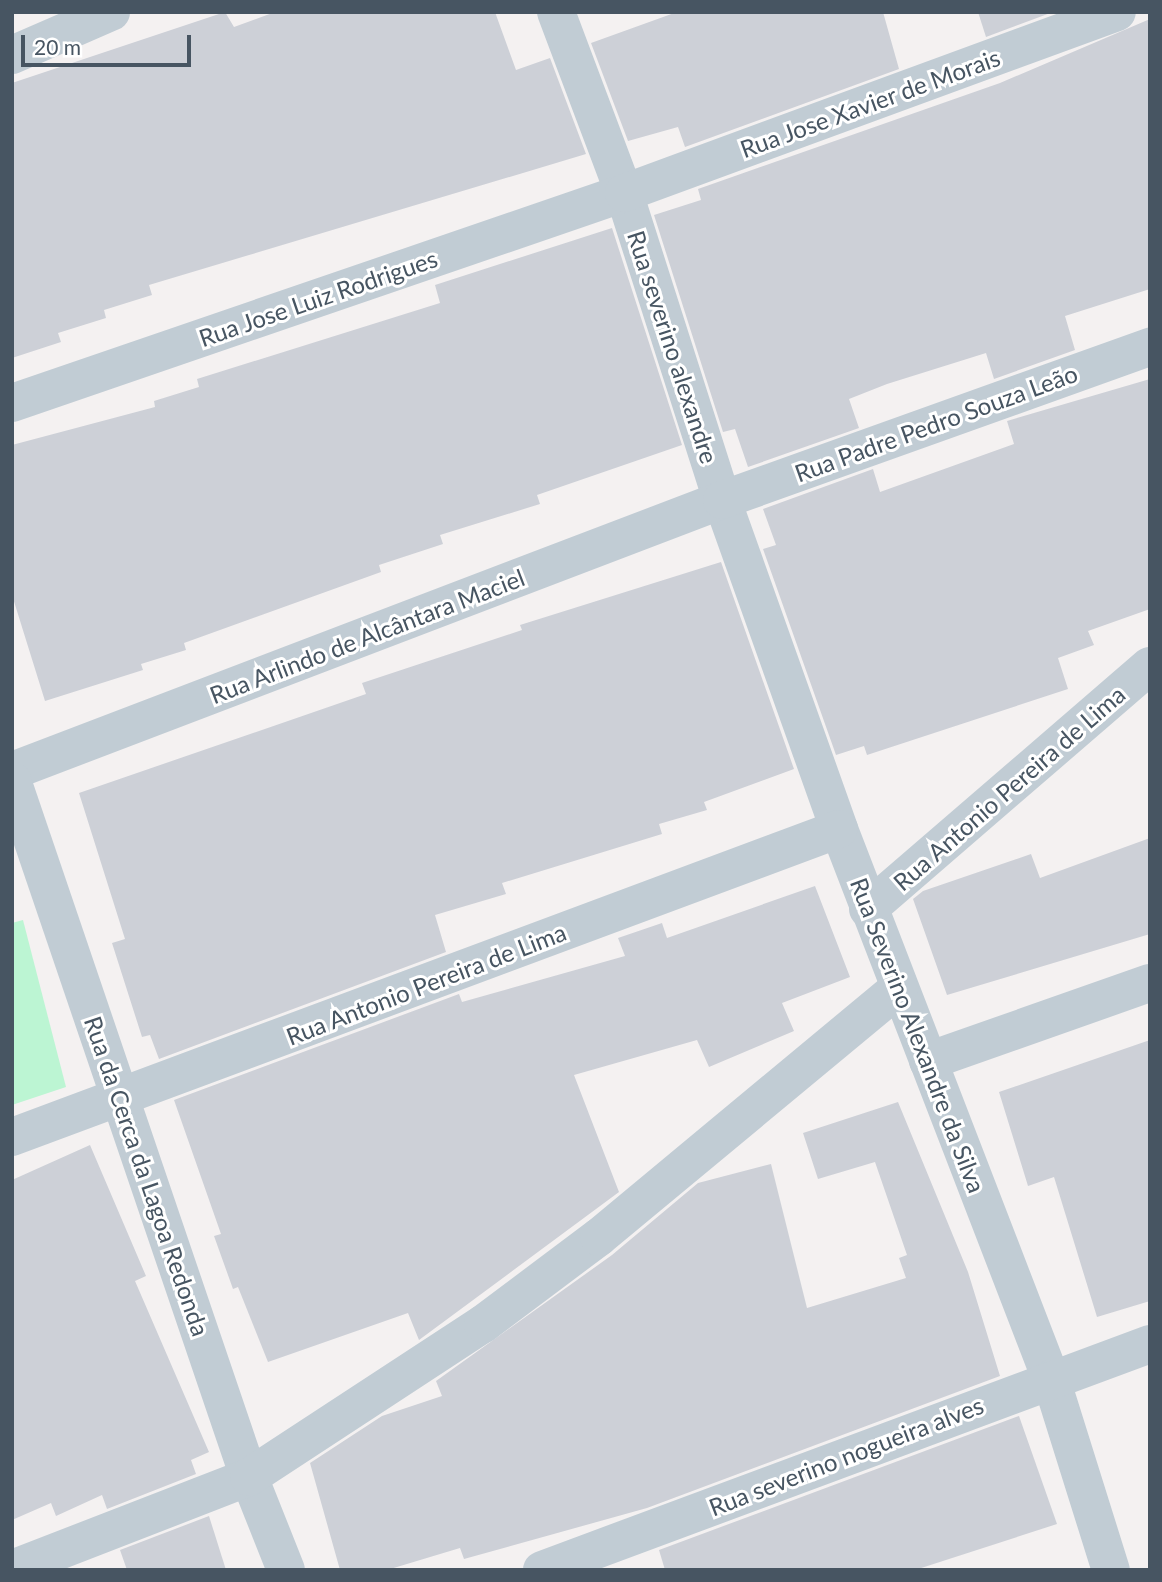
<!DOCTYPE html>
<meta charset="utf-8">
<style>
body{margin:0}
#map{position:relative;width:1162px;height:1582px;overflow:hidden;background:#f4f1f1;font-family:Lato,sans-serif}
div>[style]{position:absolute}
.green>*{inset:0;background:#bcf5d3}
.building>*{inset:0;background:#cdd0d7}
.minor>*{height:38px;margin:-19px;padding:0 19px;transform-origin:19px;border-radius:19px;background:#c1ccd4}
span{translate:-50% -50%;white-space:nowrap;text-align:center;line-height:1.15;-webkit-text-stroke:6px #fff;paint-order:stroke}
.street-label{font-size:24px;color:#475562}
.frame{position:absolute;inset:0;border:14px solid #475562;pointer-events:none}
.scale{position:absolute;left:21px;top:35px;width:170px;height:32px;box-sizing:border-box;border:4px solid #475562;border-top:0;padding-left:9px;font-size:21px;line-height:24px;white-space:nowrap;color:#475562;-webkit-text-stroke:5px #fff;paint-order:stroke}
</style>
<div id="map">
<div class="green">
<div style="clip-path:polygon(23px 920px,66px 1087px,12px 1105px,12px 923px)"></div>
</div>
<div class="building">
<div style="clip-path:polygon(225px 12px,234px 27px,275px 12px,495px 12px,516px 70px,550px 58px,586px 154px,149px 285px,152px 295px,104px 310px,106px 318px,58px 333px,61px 342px,12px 358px,12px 83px)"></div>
<div style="clip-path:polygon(677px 12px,883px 12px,899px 69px,685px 147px,678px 127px,628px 141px,591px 43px)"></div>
<div style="clip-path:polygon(978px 12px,1053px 12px,986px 37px)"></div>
<div style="clip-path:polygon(1150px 19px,1150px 289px,1065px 316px,1075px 350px,994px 379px,986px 353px,887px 384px,849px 399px,859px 428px,748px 467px,735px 429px,723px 432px,654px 215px,701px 200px,698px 189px,1000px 83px)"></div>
<div style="clip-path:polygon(612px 228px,682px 445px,537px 495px,540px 504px,440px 535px,443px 544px,379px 565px,381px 572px,184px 643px,186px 650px,141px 664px,143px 670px,45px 701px,12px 595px,12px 445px,155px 407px,154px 401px,199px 387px,197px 379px,440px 303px,435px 285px)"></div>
<div style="clip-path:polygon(1150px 379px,1150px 609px,1088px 631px,1094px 645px,1058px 658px,1068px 689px,867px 755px,864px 746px,836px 755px,763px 549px,776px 545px,763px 509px,873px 469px,880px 492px,1014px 444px,1007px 421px)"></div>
<div style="clip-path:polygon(721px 562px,794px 769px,704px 802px,707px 810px,659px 824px,662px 834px,502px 883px,506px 894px,435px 915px,446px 952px,159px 1059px,150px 1035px,142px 1037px,112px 943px,125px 939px,79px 793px,366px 694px,362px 683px,522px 630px,520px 625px)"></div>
<div style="clip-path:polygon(1150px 838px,1150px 934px,947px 995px,913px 899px,923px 891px,1031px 854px,1040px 878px)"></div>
<div style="clip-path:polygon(815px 886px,850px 977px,782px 1003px,794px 1031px,709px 1067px,697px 1040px,574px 1075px,619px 1192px,419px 1340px,408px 1313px,268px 1362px,238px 1287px,233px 1289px,214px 1236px,221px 1234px,174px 1100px,459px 994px,462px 1002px,625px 956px,618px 938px,662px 923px,667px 938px)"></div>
<div style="clip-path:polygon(1150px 1040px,1150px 1301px,1097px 1317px,1054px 1177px,1028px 1186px,999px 1092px)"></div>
<div style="clip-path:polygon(898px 1102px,968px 1272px,1000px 1376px,647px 1508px,464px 1559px,460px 1548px,387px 1570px,340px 1570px,310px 1463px,382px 1416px,442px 1396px,436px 1381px,612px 1255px,698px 1183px,771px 1164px,807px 1308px,906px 1278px,899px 1258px,907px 1255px,875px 1162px,818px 1179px,803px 1133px)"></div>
<div style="clip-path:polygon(90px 1145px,146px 1276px,135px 1281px,209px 1452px,191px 1460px,196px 1474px,107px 1509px,102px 1495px,56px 1516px,51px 1503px,12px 1520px,12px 1180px)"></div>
<div style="clip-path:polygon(1019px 1416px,1057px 1524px,915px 1570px,665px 1570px,659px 1550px)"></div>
<div style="clip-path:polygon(209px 1516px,226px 1570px,127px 1570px,120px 1550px)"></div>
</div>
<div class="minor">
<div style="left:556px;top:12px;width:193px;rotate:69.4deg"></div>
<div style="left:624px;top:193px;width:322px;rotate:72.3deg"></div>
<div style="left:722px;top:500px;width:349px;rotate:70.4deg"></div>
<div style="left:839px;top:829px;width:589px;rotate:68.92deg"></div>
<div style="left:1051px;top:1379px;width:200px;rotate:72.6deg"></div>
<div style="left:12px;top:55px;width:108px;rotate:-23.5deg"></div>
<div style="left:12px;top:403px;width:647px;rotate:-18.94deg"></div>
<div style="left:624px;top:193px;width:525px;rotate:-20.16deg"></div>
<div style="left:12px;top:771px;width:760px;rotate:-20.89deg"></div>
<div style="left:722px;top:500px;width:455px;rotate:-19.7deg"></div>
<div style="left:12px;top:780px;width:736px;rotate:71.22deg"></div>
<div style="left:249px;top:1477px;width:100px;rotate:68.3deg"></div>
<div style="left:868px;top:909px;width:372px;rotate:-40.8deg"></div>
<div style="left:928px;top:1061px;width:235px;rotate:-19.4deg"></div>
<div style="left:12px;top:1137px;width:882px;rotate:-20.43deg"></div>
<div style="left:12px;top:1569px;width:254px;rotate:-21.2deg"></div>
<div style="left:249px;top:1477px;width:280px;rotate:-33.2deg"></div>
<div style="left:483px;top:1324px;width:145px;rotate:-36.9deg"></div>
<div style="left:599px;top:1237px;width:390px;rotate:-39.7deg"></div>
<div style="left:542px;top:1570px;width:649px;rotate:-20.39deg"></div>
</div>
<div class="street-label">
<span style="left:870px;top:103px;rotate:-20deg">Rua Jose Xavier de Morais</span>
<span style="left:318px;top:298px;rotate:-19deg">Rua Jose Luiz Rodrigues</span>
<span style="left:673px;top:347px;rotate:72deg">Rua severino alexandre</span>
<span style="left:936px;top:423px;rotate:-20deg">Rua Padre Pedro Souza Leão</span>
<span style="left:367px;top:636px;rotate:-21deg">Rua Arlindo de Alcântara Maciel</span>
<span style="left:1009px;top:788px;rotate:-41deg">Rua Antonio Pereira de Lima</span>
<span style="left:426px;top:984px;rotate:-21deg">Rua Antonio Pereira de Lima</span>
<span style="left:918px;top:1035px;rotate:69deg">Rua Severino Alexandre da Silva</span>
<span style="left:147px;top:1176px;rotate:71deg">Rua da Cerca da Lagoa Redonda</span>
<span style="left:846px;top:1456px;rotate:-21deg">Rua severino nogueira alves</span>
</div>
<div class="frame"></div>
<div class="scale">20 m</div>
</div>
